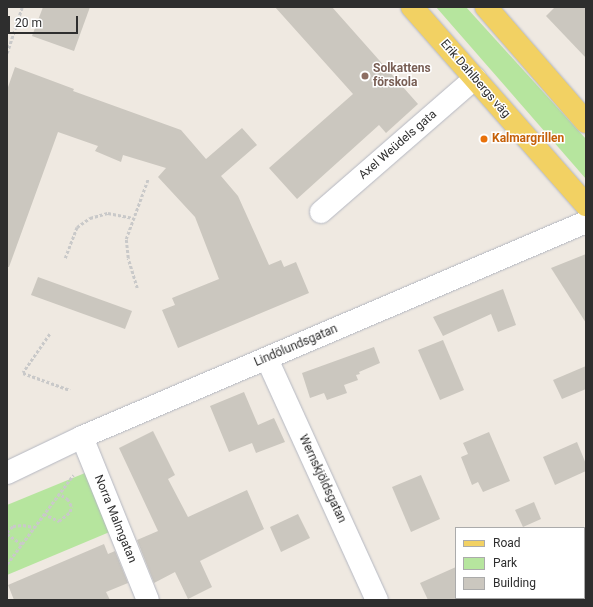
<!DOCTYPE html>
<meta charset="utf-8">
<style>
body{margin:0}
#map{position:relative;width:593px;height:607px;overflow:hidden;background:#efe9e1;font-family:Roboto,sans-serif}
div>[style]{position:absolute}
.green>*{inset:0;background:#b6e59e}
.building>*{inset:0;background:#cbc7bf}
.path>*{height:2.5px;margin-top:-1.25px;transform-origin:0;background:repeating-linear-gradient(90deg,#c9c9c9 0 3px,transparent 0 5px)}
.roads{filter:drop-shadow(0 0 1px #b4b7c1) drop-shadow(0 0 1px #b4b7c1)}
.minor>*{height:22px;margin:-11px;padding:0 11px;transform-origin:11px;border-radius:11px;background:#fff}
.major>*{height:22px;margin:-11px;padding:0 11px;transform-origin:11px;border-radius:11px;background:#f2d163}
.dots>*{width:11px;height:11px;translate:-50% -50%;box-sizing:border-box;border:2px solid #fff;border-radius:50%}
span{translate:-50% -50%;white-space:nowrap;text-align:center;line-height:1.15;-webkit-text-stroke:3px #fff;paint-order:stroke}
.education-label{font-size:12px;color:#785e54;font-weight:700}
.left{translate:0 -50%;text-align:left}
.street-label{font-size:12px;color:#2e2e2e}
.food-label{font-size:12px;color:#c56008;font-weight:700}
.frame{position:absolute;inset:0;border:8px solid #2e2e2e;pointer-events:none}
.legend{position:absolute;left:455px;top:527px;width:130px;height:72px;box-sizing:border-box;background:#fff;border:1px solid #ababab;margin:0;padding:5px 7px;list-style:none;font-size:12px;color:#2e2e2e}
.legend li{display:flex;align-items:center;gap:8px;height:20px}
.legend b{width:20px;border:1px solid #ababab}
.scale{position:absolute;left:8px;top:16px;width:70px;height:18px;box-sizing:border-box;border:2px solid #2e2e2e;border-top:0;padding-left:5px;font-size:12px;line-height:14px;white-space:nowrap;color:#2e2e2e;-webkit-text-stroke:3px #fff;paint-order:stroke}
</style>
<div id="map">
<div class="green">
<div style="clip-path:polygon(436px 7px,466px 7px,586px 139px,586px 179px)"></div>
<div style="clip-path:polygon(85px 473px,112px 531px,7px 575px,7px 505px)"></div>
</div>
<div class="building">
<div style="clip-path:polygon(43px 7px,90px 7px,74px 51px,32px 36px)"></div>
<div style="clip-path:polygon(275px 7px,332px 7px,418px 104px,386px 133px,379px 125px,297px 199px,269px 168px,353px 94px)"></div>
<div style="clip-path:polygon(555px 7px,586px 7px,586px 58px,546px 16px)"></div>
<div style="clip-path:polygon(15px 67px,74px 89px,73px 91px,181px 130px,206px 159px,242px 128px,257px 145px,221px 176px,238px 196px,269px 265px,281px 260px,284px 267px,296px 262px,309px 293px,178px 348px,162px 310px,175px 305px,172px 298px,219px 279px,195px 217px,158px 177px,166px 168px,123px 155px,121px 162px,95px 151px,98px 146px,58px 132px,9px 267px,7px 267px,7px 90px)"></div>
<div style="clip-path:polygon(586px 254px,586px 323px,551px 268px)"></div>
<div style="clip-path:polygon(38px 277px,132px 311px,125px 329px,31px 295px)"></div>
<div style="clip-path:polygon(503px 289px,516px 325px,498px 332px,491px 314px,443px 336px,433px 317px)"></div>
<div style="clip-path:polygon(443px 340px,464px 390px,440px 400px,418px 350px)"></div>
<div style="clip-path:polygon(374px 347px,380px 363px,359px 372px,360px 374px,356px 375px,358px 380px,344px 385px,347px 393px,327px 400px,324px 393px,310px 398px,302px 373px)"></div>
<div style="clip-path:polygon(586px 366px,586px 389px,562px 399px,553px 380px)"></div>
<div style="clip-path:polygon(244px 392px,258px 425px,274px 418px,285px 442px,256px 453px,252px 443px,229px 452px,210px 406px)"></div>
<div style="clip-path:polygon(153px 431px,175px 475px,168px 479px,188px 517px,247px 490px,264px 529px,200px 561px,212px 587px,188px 599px,175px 572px,154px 583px,137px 540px,158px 531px,119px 448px)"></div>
<div style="clip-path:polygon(489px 432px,510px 481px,483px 492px,478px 482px,472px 485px,461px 457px,468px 454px,463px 443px)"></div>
<div style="clip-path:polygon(577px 442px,586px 464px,586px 471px,555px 485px,543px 457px)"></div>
<div style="clip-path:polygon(421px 475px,440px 519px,411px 532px,392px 487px)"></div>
<div style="clip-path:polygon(534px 502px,541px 519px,523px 527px,515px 510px)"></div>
<div style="clip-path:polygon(298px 514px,310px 538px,281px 552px,270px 527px)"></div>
<div style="clip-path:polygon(104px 544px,108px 554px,115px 551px,128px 583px,106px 592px,110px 600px,14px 600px,8px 585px)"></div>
<div style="clip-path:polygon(456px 567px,456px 600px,428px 600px,420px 583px)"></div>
</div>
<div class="path">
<div style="left:7px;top:53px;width:48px;rotate:-71.9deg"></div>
<div style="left:65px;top:258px;width:33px;rotate:-69deg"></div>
<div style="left:77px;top:227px;width:16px;rotate:-35deg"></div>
<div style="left:90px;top:218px;width:19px;rotate:-16deg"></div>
<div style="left:108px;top:213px;width:26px;rotate:11deg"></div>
<div style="left:137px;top:288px;width:31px;rotate:-107deg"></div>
<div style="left:128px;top:258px;width:19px;rotate:-96deg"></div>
<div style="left:126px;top:239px;width:64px;rotate:-69.9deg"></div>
<div style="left:50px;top:334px;width:47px;rotate:124.7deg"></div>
<div style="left:23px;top:373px;width:50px;rotate:19.9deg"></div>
<div style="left:44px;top:514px;width:17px;rotate:25deg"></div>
<div style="left:59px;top:521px;width:14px;rotate:-39deg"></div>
<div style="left:70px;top:512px;width:6px;rotate:-81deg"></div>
<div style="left:71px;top:506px;width:7px;rotate:-117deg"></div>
<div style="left:68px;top:500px;width:11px;rotate:-146deg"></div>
<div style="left:7px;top:532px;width:8px;rotate:-45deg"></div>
<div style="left:13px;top:526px;width:10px;rotate:-6deg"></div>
<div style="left:23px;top:525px;width:11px;rotate:10deg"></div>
<div style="left:7px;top:534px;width:18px;rotate:34deg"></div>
<div style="left:7px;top:564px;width:111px;rotate:-53.4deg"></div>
</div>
<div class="roads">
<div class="minor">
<div style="left:321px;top:212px;width:204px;rotate:-41deg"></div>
<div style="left:267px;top:359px;width:265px;rotate:65.5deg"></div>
<div style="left:82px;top:437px;width:176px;rotate:68deg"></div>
<div style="left:7px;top:473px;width:83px;rotate:-25.6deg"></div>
<div style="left:82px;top:437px;width:548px;rotate:-23.1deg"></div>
</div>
<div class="major">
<div style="left:412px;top:7px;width:264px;rotate:48.7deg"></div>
<div style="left:486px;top:7px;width:152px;rotate:49deg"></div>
</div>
</div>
<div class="dots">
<div style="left:365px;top:76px;background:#8d6e63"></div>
<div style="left:484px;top:139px;background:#e8710a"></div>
</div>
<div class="education-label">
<span class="left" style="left:373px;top:76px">Solkattens<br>förskola</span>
</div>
<div class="street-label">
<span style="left:475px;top:79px;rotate:49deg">Erik Dahlbergs väg</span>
<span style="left:398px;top:145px;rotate:-41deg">Axel Weüdels gata</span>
<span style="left:296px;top:346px;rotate:-23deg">Lindölundsgatan</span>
<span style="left:322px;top:479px;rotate:65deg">Wernskjöldsgatan</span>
<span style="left:115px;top:519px;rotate:68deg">Norra Malmgatan</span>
</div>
<div class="food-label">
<span class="left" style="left:492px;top:139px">Kalmargrillen</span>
</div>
<div class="frame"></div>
<ul class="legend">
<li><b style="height:5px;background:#f2d163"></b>Road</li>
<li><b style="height:11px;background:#b6e59e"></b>Park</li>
<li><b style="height:11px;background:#cbc7bf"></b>Building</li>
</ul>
<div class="scale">20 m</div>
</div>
